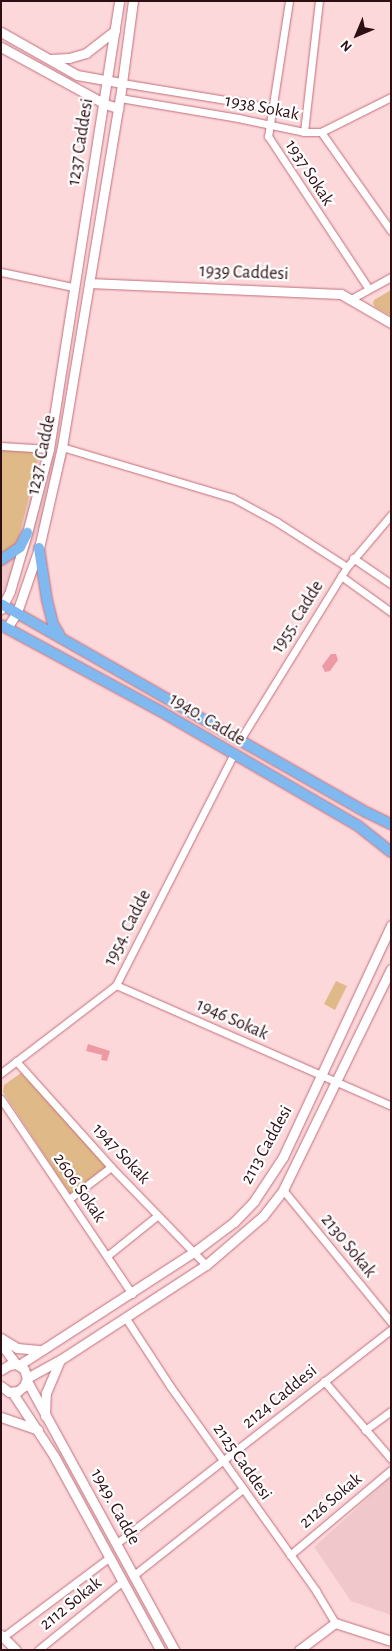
<!DOCTYPE html>
<style>
body{margin:0}
#map{position:relative;width:392px;height:1651px;overflow:hidden;background:#fdd8db;font-family:"Alegreya Sans",sans-serif}
div>[style]{position:absolute}
.built>*{inset:0;background:#f0c8cc}
.green>*{inset:0;background:#e0b989}
.water>*{inset:0;background:#ee9aa5}
.roads{filter:drop-shadow(0 0 1px #c16f7b) drop-shadow(0 0 1px #c16f7b)}
.minor>*{height:7px;margin:-3.5px;padding:0 3.5px;transform-origin:3.5px;border-radius:3.5px;background:#fff}
.tertiary>*{height:9px;margin:-4.5px;padding:0 4.5px;transform-origin:4.5px;border-radius:4.5px;background:#fff}
.primary>*{height:10px;margin:-5px;padding:0 5px;transform-origin:5px;border-radius:5px;background:#7fb9f0}
span{translate:-50% -50%;white-space:nowrap;text-align:center;line-height:1.15;-webkit-text-stroke:4.5px #fff;paint-order:stroke}
.street-label{font-size:18px;color:#2d0e13}
.frame{position:absolute;inset:0;border:2px solid #2d0e13;pointer-events:none}
.north{position:absolute;left:332px;top:10px;width:50px;height:50px;-webkit-text-stroke:4px #fff;paint-order:stroke;rotate:225deg;font-size:14px;font-weight:700;line-height:20px;text-align:center;color:#2d0e13}
.north::after{content:'';display:block;margin:auto;width:18px;height:22px;background:#2d0e13;clip-path:polygon(50% 0,100% 100%,50% 72%,0 100%)}
</style>
<div id="map">
<div class="built">
<div style="clip-path:polygon(1px 454px,67px 457px,1px 621px)"></div>
<div style="clip-path:polygon(391px 1477px,391px 1615px,351px 1601px,314px 1547px)"></div>
</div>
<div class="green">
<div style="clip-path:polygon(391px 290px,391px 316px,375px 307px,373px 303px,374px 300px)"></div>
<div style="clip-path:polygon(1px 450px,40px 452px,19px 537px,13px 548px,1px 554px)"></div>
<div style="clip-path:polygon(336px 981px,347px 986px,335px 1010px,324px 1004px)"></div>
<div style="clip-path:polygon(21px 1073px,107px 1166px,70px 1194px,3px 1092px,4px 1085px)"></div>
</div>
<div class="water">
<div style="clip-path:polygon(331px 654px,336px 654px,338px 660px,330px 671px,325px 672px,322px 666px)"></div>
<div style="clip-path:polygon(88px 1044px,110px 1051px,107px 1061px,101px 1060px,102px 1055px,86px 1051px)"></div>
</div>
<div class="roads">
<div class="minor">
<div style="left:289px;top:1px;width:137px;rotate:98.8deg"></div>
<div style="left:268px;top:136px;width:183px;rotate:56.6deg"></div>
<div style="left:122px;top:83px;width:154px;rotate:9.3deg"></div>
<div style="left:120px;top:98px;width:120px;rotate:9.6deg"></div>
<div style="left:238px;top:118px;width:67px;rotate:12deg"></div>
<div style="left:304px;top:132px;width:17px"></div>
<div style="left:321px;top:132px;width:78px;rotate:-26.6deg"></div>
<div style="left:304px;top:132px;width:132px;rotate:-83.5deg"></div>
<div style="left:321px;top:132px;width:121px;rotate:54.7deg"></div>
<div style="left:1px;top:272px;width:74px;rotate:11.8deg"></div>
<div style="left:351px;top:299px;width:46px;rotate:-28.8deg"></div>
<div style="left:1px;top:446px;width:48px;rotate:3.6deg"></div>
<div style="left:62px;top:447px;width:178px;rotate:16.6deg"></div>
<div style="left:233px;top:498px;width:50px;rotate:28.6deg"></div>
<div style="left:277px;top:522px;width:83px;rotate:32.7deg"></div>
<div style="left:353px;top:558px;width:46px;rotate:34.4deg"></div>
<div style="left:341px;top:576px;width:62px;rotate:35.8deg"></div>
<div style="left:240px;top:740px;width:203px;rotate:-58.3deg"></div>
<div style="left:347px;top:567px;width:68px;rotate:-49.8deg"></div>
<div style="left:116px;top:985px;width:300px;rotate:23.7deg"></div>
<div style="left:16px;top:1061px;width:142px;rotate:48.1deg"></div>
<div style="left:111px;top:1167px;width:136px;rotate:45.9deg"></div>
<div style="left:1px;top:1073px;width:145px;rotate:-37.4deg"></div>
<div style="left:116px;top:985px;width:258px;rotate:-63deg"></div>
<div style="left:1px;top:1099px;width:235px;rotate:56.1deg"></div>
<div style="left:283px;top:1190px;width:171px;rotate:50.7deg"></div>
<div style="left:69px;top:1199px;width:53px;rotate:-37.3deg"></div>
<div style="left:107px;top:1256px;width:65px;rotate:-38.8deg"></div>
<div style="left:125px;top:1317px;width:82px;rotate:56.9deg"></div>
<div style="left:170px;top:1386px;width:252px;rotate:54.5deg"></div>
<div style="left:316px;top:1591px;width:37px;rotate:59deg"></div>
<div style="left:324px;top:1381px;width:103px;rotate:49.3deg"></div>
<div style="left:365px;top:1430px;width:32px;rotate:-36deg"></div>
<div style="left:117px;top:1543px;width:347px;rotate:-37.9deg"></div>
<div style="left:290px;top:1555px;width:132px;rotate:-40.1deg"></div>
<div style="left:134px;top:1575px;width:139px;rotate:-38.3deg"></div>
<div style="left:3px;top:1637px;width:134px;rotate:-36.8deg"></div>
<div style="left:38px;top:1650px;width:109px;rotate:-39.1deg"></div>
</div>
<div class="tertiary">
<div style="left:1px;top:32px;width:87px;rotate:29.5deg"></div>
<div style="left:77px;top:75px;width:46px;rotate:10.1deg"></div>
<div style="left:1px;top:47px;width:119px;rotate:28.7deg"></div>
<div style="left:105px;top:104px;width:14px;rotate:17deg"></div>
<div style="left:50px;top:59px;width:19px;rotate:-3deg"></div>
<div style="left:69px;top:58px;width:18px;rotate:-16deg"></div>
<div style="left:86px;top:53px;width:37px;rotate:-38deg"></div>
<div style="left:89px;top:283px;width:252px;rotate:2.5deg"></div>
<div style="left:341px;top:294px;width:58px;rotate:30.1deg"></div>
<div style="left:1px;top:609px;width:20px;rotate:-63deg"></div>
<div style="left:10px;top:591px;width:60px;rotate:-73.7deg"></div>
<div style="left:27px;top:533px;width:87px;rotate:-75.3deg"></div>
<div style="left:49px;top:449px;width:453px;rotate:-81.1deg"></div>
<div style="left:7px;top:628px;width:19px;rotate:-58deg"></div>
<div style="left:17px;top:612px;width:68px;rotate:-71deg"></div>
<div style="left:39px;top:548px;width:104px;rotate:-77.2deg"></div>
<div style="left:62px;top:447px;width:354px;rotate:-80.6deg"></div>
<div style="left:120px;top:98px;width:98px;rotate:-82.4deg"></div>
<div style="left:1px;top:1338px;width:19px;rotate:32deg"></div>
<div style="left:17px;top:1348px;width:22px;rotate:5deg"></div>
<div style="left:1px;top:1344px;width:25px;rotate:53deg"></div>
<div style="left:19px;top:1365px;width:208px;rotate:-32.9deg"></div>
<div style="left:194px;top:1252px;width:50px;rotate:-36.9deg"></div>
<div style="left:234px;top:1222px;width:29px;rotate:-46deg"></div>
<div style="left:254px;top:1201px;width:53px;rotate:-56.6deg"></div>
<div style="left:283px;top:1157px;width:256px;rotate:-65deg"></div>
<div style="left:1px;top:1370px;width:9px;rotate:-32deg"></div>
<div style="left:9px;top:1365px;width:7px;rotate:-8deg"></div>
<div style="left:16px;top:1364px;width:9px;rotate:32deg"></div>
<div style="left:24px;top:1369px;width:9px;rotate:72deg"></div>
<div style="left:27px;top:1378px;width:9px;rotate:111deg"></div>
<div style="left:24px;top:1386px;width:8px;rotate:140deg"></div>
<div style="left:18px;top:1391px;width:9px;rotate:174deg"></div>
<div style="left:9px;top:1392px;width:10px;rotate:-143deg"></div>
<div style="left:27px;top:1378px;width:38px;rotate:-29deg"></div>
<div style="left:60px;top:1360px;width:174px;rotate:-33.1deg"></div>
<div style="left:206px;top:1265px;width:75px;rotate:-40.7deg"></div>
<div style="left:263px;top:1216px;width:33px;rotate:-52deg"></div>
<div style="left:283px;top:1190px;width:246px;rotate:-64deg"></div>
<div style="left:27px;top:1381px;width:307px;rotate:61.3deg"></div>
<div style="left:12px;top:1392px;width:77px;rotate:56.7deg"></div>
<div style="left:54px;top:1456px;width:221px;rotate:61.3deg"></div>
<div style="left:45px;top:1416px;width:23px;rotate:-88deg"></div>
<div style="left:46px;top:1393px;width:36px;rotate:-67deg"></div>
<div style="left:1px;top:1417px;width:39px;rotate:19deg"></div>
<div style="left:1px;top:1635px;width:21px;rotate:45deg"></div>
<div style="left:299px;top:1650px;width:45px;rotate:-36.9deg"></div>
<div style="left:335px;top:1623px;width:59px;rotate:17.8deg"></div>
</div>
<div class="primary">
<div style="left:39px;top:548px;width:53px;rotate:81.3deg"></div>
<div style="left:47px;top:600px;width:25px;rotate:76deg"></div>
<div style="left:53px;top:624px;width:12px;rotate:59deg"></div>
<div style="left:1px;top:560px;width:23px;rotate:-34deg"></div>
<div style="left:20px;top:547px;width:16px;rotate:-63deg"></div>
<div style="left:1px;top:604px;width:422px;rotate:29.7deg"></div>
<div style="left:368px;top:813px;width:25px;rotate:26deg"></div>
<div style="left:1px;top:625px;width:181px;rotate:28.4deg"></div>
<div style="left:160px;top:711px;width:228px;rotate:30.1deg"></div>
<div style="left:357px;top:825px;width:43px;rotate:38.5deg"></div>
</div>
</div>
<div class="street-label">
<span style="left:262px;top:108px;rotate:11deg">1938 Sokak</span>
<span style="left:81px;top:142px;rotate:-81deg">1237 Caddesi</span>
<span style="left:309px;top:173px;rotate:57deg">1937 Sokak</span>
<span style="left:244px;top:273px;rotate:2deg">1939 Caddesi</span>
<span style="left:42px;top:455px;rotate:-78deg">1237. Cadde</span>
<span style="left:298px;top:617px;rotate:-58deg">1955. Cadde</span>
<span style="left:207px;top:720px;rotate:31deg">1940. Cadde</span>
<span style="left:128px;top:928px;rotate:-63deg">1954. Cadde</span>
<span style="left:232px;top:1020px;rotate:24deg">1946 Sokak</span>
<span style="left:267px;top:1145px;rotate:-61deg">2113 Caddesi</span>
<span style="left:121px;top:1154px;rotate:47deg">1947 Sokak</span>
<span style="left:79px;top:1188px;rotate:56deg">2606 Sokak</span>
<span style="left:348px;top:1246px;rotate:51deg">2130 Sokak</span>
<span style="left:280px;top:1397px;rotate:-39deg">2124 Caddesi</span>
<span style="left:242px;top:1462px;rotate:55deg">2125 Caddesi</span>
<span style="left:331px;top:1501px;rotate:-40deg">2126 Sokak</span>
<span style="left:115px;top:1507px;rotate:61deg">1949. Cadde</span>
<span style="left:71px;top:1604px;rotate:-39deg">2112 Sokak</span>
</div>
<div class="frame"></div>
<div class="north">N</div>
</div>
